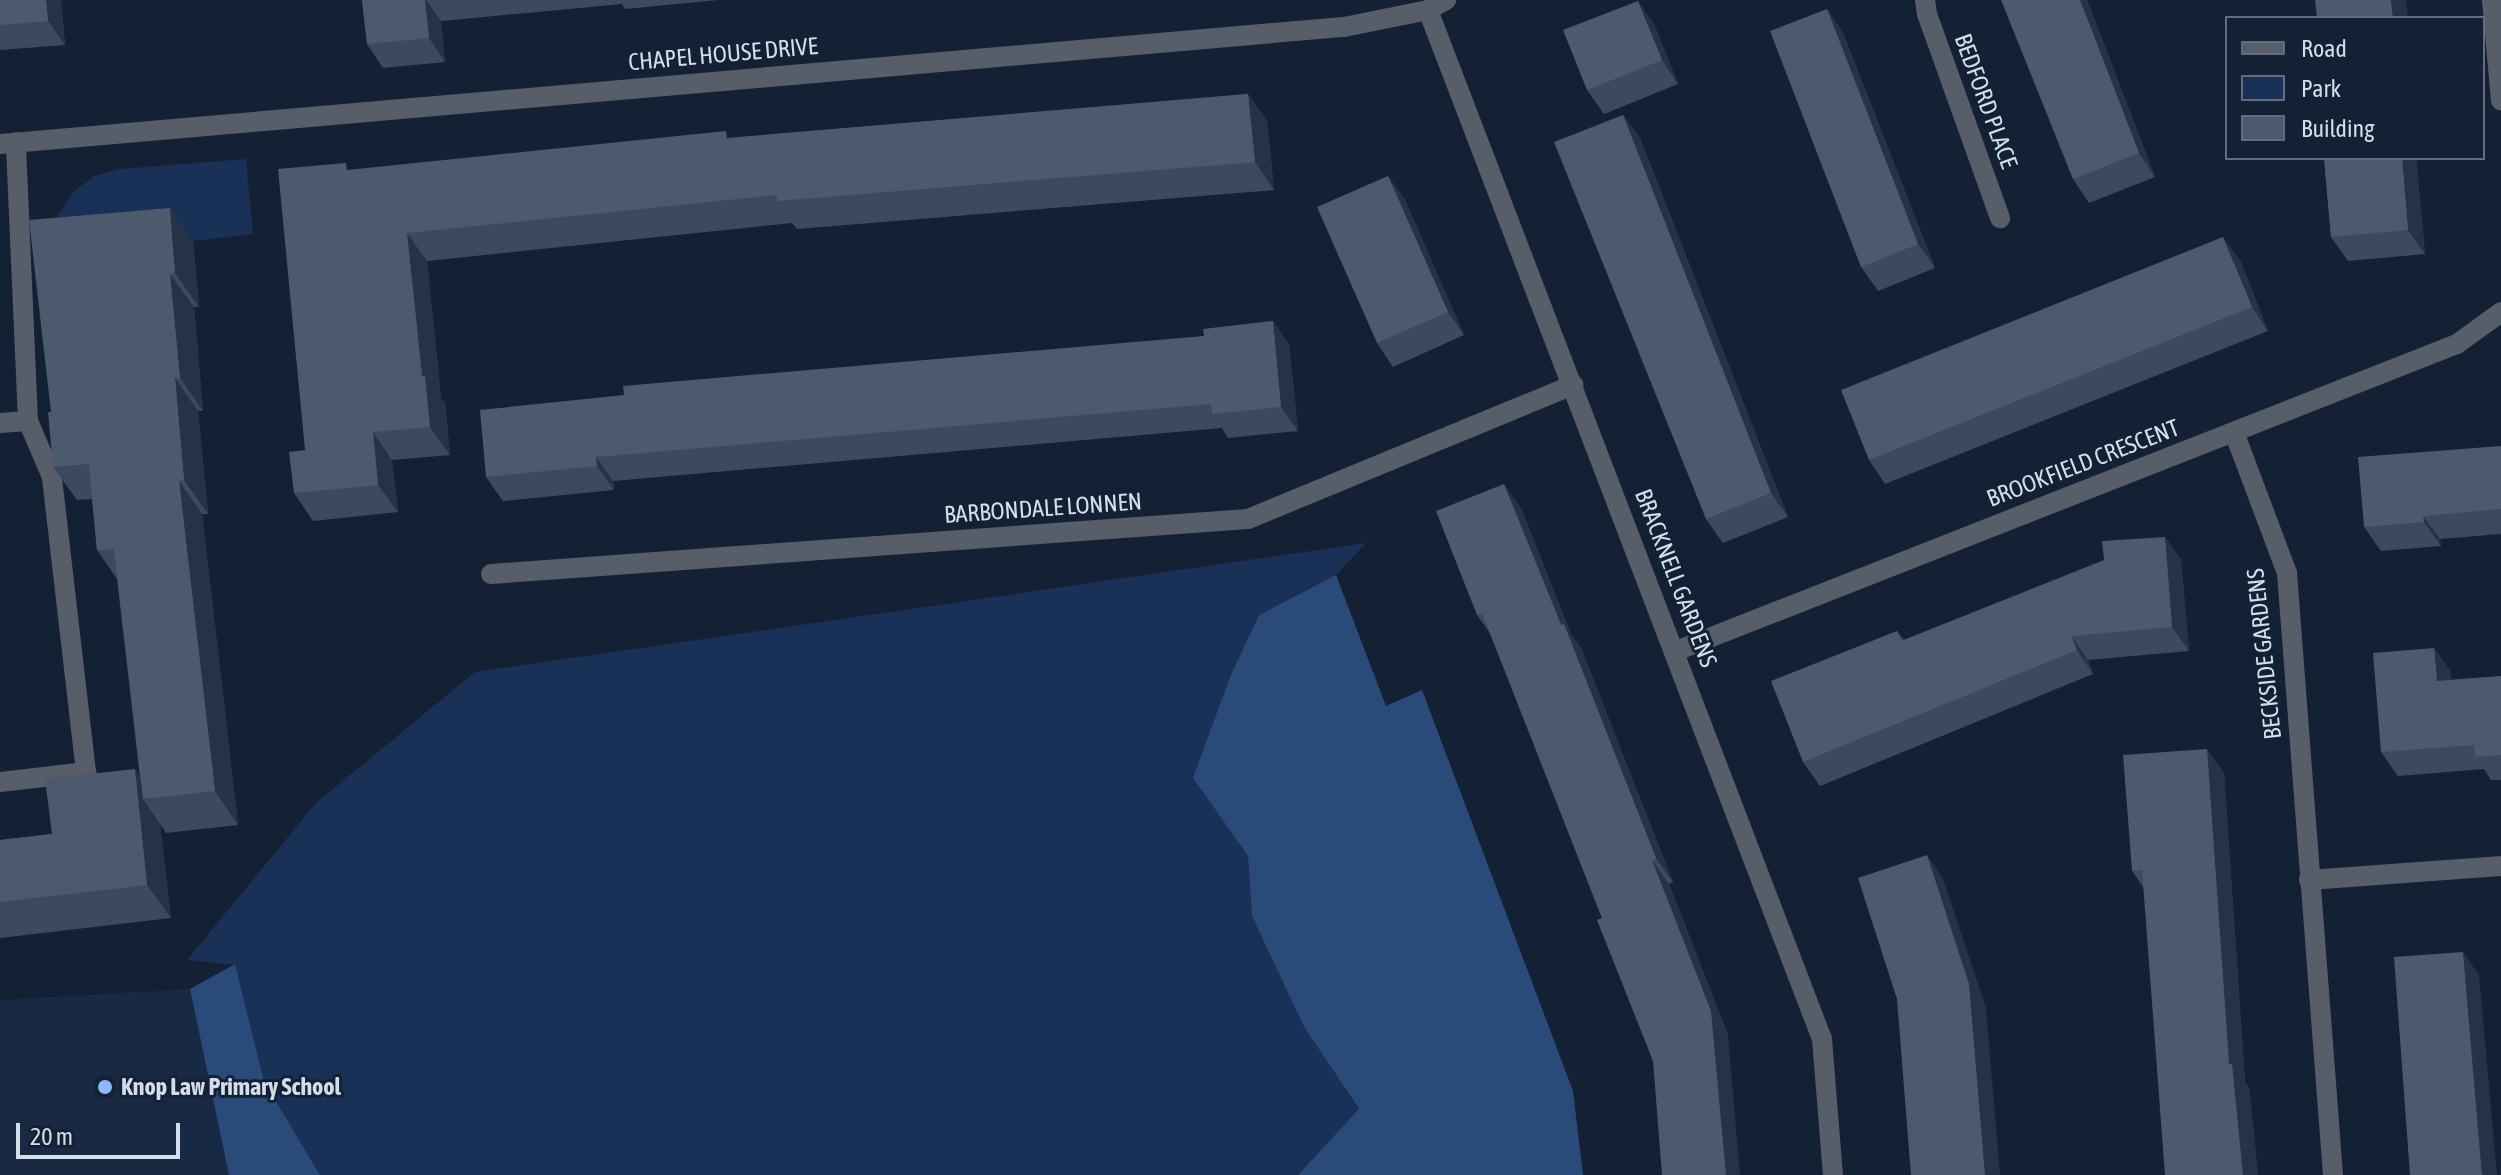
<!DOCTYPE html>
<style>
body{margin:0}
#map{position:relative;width:2501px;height:1175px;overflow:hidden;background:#142135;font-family:"Asap Condensed",sans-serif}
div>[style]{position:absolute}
.built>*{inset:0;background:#182943}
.green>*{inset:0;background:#193156}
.forest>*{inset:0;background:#2a4a7a}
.minor>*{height:20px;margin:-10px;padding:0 10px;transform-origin:10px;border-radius:10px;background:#575e69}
.wall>*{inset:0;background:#3c4a60}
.shaded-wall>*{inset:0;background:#253348}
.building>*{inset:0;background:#4d5a6e}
.dots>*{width:22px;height:22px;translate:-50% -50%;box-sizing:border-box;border:4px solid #142135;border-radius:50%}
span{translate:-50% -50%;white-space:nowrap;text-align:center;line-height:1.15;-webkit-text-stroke:6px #142135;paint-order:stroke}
.street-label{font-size:24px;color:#d4deeb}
.poi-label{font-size:24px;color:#d4deeb;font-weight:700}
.left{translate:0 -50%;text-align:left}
.legend{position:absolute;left:2225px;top:16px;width:260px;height:144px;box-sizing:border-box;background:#142135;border:2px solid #616d7e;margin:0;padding:10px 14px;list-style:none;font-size:24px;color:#d4deeb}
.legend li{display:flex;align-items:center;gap:16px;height:40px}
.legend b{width:40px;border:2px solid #616d7e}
.scale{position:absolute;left:16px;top:1123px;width:164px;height:36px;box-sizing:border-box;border:4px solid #d4deeb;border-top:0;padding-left:10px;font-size:24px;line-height:28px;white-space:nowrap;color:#d4deeb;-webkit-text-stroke:6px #142135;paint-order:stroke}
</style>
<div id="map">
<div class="built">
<div style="clip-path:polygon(190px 989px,229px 1175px,0 1175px,0 1000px)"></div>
</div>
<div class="green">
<div style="clip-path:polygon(246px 159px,253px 234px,193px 241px,48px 232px,72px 193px,94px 176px,120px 169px)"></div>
<div style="clip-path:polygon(1366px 543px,1336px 575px,1259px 615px,1193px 778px,1248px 856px,1252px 916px,1304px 1027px,1359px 1110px,1298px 1175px,320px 1175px,264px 1081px,235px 965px,187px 960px,316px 803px,475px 672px)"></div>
</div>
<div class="forest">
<div style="clip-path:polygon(1336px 575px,1386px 706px,1422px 690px,1573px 1091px,1583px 1175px,1298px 1175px,1359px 1109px,1304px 1027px,1252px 916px,1248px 856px,1193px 778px,1230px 677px,1259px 615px)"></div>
<div style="clip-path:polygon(235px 964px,264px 1081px,320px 1175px,229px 1175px,190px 989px)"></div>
</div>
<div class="minor">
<div style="left:1925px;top:0;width:14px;rotate:82deg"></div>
<div style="left:1927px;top:14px;width:217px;rotate:70.3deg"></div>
<div style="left:2492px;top:0;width:101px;rotate:84.9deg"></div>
<div style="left:1428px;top:10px;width:1102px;rotate:69.05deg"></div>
<div style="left:1822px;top:1039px;width:136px;rotate:85.4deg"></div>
<div style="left:0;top:144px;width:1349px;rotate:-4.98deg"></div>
<div style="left:1344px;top:27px;width:86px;rotate:-11.4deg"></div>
<div style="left:1428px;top:10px;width:21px;rotate:-29deg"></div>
<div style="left:0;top:423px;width:28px;rotate:-4deg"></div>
<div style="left:28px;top:421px;width:279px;rotate:-92.5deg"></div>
<div style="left:2234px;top:432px;width:151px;rotate:69.4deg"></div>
<div style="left:2287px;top:573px;width:604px;rotate:85.63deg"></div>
<div style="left:491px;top:574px;width:759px;rotate:-4.16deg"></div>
<div style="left:1248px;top:519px;width:352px;rotate:-22.4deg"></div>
<div style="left:1676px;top:651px;width:839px;rotate:-21.46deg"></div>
<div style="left:2457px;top:344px;width:54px;rotate:-36deg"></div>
<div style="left:0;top:782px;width:87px;rotate:-6.6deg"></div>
<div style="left:86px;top:772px;width:297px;rotate:-96.6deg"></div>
<div style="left:52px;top:477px;width:61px;rotate:-113.2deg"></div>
<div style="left:2309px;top:880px;width:193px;rotate:-4.2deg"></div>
</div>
<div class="wall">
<div style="clip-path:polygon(0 0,61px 0,65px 45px,0 50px)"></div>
<div style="clip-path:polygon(362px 0,718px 0,625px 9px,622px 4px,441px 21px,445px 62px,383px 68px,367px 44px)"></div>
<div style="clip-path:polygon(2087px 0,2155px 177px,2089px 203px,2073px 179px)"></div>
<div style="clip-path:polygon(1827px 9px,1843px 33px,1935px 268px,1878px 291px,1861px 267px)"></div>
<div style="clip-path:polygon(1654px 24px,1678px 84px,1604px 114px,1587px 90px)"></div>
<div style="clip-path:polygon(1248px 94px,1267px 121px,1274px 190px,797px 229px,792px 223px,427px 261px,441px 398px,445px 403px,450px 455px,392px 460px,398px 512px,313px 521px,294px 493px,305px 450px,351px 170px)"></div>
<div style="clip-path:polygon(1623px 115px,1640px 138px,1788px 517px,1723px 543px,1706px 519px)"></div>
<div style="clip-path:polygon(2324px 158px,2416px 158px,2425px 254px,2348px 261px,2331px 237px)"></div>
<div style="clip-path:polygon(1388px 176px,1405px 200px,1464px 335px,1393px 367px,1377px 343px)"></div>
<div style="clip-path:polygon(193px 241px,199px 307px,194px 307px,203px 411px,198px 411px,208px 514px,202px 514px,238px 825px,166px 833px,160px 824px,171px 918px,0 938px,0 840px,52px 834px,140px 778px,117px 579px,97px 550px,92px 499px,77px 500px,53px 467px,51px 412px)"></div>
<div style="clip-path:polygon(2240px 260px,2268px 331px,1885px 484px,1869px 460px)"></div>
<div style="clip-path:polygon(1273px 321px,1289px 345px,1298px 431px,1228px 438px,1222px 428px,613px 481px,614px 490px,503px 501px,486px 477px,1204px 336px)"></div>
<div style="clip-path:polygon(2501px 446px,2501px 534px,2440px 539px,2441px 546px,2381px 551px,2364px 527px)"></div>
<div style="clip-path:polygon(1521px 508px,1571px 634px,1581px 648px,1673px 882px,1669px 884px,1728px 1035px,1653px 1061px,1602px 918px,1490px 633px,1477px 615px)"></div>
<div style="clip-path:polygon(2165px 537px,2181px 560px,2189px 651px,2088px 660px,2093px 674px,1820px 786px,1803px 762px,1897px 631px,1904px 640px)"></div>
<div style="clip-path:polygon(2434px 648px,2451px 672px,2451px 680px,2501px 676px,2501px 780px,2491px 780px,2484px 769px,2398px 776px,2381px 752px)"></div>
<div style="clip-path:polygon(2207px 749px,2224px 773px,2245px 1082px,2249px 1088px,2258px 1175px,2143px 887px,2132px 871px)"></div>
</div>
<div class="shaded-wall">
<div style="clip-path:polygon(46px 0,61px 0,65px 45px,48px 21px)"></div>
<div style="clip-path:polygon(425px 0,426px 0,441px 21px,445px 62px,429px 38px)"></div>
<div style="clip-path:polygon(2080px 0,2087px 0,2155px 177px,2139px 153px)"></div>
<div style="clip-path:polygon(2391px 0,2406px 0,2408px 18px,2393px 18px)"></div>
<div style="clip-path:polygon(1638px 1px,1654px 24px,1678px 84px,1662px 60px)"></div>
<div style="clip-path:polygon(1827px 9px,1843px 33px,1935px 268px,1918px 244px)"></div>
<div style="clip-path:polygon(1248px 94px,1267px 121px,1274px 190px,1255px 162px)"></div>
<div style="clip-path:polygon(1623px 115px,1640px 138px,1788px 517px,1771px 493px)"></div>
<div style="clip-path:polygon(2402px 158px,2416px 158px,2425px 254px,2408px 230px)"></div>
<div style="clip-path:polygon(1388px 176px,1405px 200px,1464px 335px,1448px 312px)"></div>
<div style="clip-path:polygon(170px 208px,193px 241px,199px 307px,175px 273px)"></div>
<div style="clip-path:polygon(407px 233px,427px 261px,441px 398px,445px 403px,450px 455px,430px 427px,422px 376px)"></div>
<div style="clip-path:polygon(2223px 237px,2240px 260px,2268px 331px,2252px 307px)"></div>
<div style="clip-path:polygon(170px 274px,194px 307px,203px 411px,180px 378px)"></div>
<div style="clip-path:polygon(1273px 321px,1289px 345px,1298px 431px,1281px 407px)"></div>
<div style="clip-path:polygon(175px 378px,198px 411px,208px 514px,184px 480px)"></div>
<div style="clip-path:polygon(373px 432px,392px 460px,398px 512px,378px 485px)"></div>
<div style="clip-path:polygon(596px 457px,613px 481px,614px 490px,597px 466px)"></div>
<div style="clip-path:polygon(179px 481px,202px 514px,238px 825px,215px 791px)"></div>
<div style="clip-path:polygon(1504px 484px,1521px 508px,1571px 634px,1581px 648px,1673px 882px,1656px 858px)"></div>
<div style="clip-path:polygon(2423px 516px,2440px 539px,2441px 546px,2424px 522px)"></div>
<div style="clip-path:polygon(2165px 537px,2181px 560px,2189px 651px,2172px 627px)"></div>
<div style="clip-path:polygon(2071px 636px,2088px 660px,2093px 674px,2077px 650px)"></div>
<div style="clip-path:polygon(2434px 648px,2451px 672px,2453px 705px,2437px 681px)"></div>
<div style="clip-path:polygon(2207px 749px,2224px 773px,2245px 1082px,2249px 1088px,2258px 1175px,2243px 1175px,2229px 1064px)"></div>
<div style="clip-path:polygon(135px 769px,155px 798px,143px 799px,160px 824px,171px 918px,147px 885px)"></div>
<div style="clip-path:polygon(1927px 855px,1943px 879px,1986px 1008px,2000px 1175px,1985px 1175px)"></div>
<div style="clip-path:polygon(1652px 860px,1669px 884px,1728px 1035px,1740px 1175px,1726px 1175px)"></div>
<div style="clip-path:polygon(2463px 952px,2479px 975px,2497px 1175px,2482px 1175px)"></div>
</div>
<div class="building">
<div style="clip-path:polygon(0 0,46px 0,48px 21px,0 25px)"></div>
<div style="clip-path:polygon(362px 0,425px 0,429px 38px,367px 44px)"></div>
<div style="clip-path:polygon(2001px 0,2080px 0,2139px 153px,2073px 179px)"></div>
<div style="clip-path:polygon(2315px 0,2391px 0,2393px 18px,2317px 18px)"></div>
<div style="clip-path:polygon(1638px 1px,1662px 60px,1587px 90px,1563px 30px)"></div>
<div style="clip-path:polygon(1827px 9px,1918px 244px,1861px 267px,1770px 31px)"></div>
<div style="clip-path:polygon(1248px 94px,1255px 162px,777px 201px,777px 195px,407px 233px,422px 376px,425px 376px,430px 427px,373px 432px,378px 485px,294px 493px,289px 452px,305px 450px,278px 169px,346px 163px,347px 170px,726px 131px,727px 138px)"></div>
<div style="clip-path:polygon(1623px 115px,1771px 493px,1706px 519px,1554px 142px)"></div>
<div style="clip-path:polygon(2324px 158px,2402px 158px,2408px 230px,2331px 237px)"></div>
<div style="clip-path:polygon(1388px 176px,1448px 312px,1377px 343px,1317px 207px)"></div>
<div style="clip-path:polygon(170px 208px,175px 273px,170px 274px,180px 378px,175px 378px,184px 480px,179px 481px,215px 791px,143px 799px,114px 549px,97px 550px,89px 464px,53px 467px,48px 412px,51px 412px,29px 220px)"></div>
<div style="clip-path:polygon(2223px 237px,2252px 307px,1869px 460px,1841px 390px)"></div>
<div style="clip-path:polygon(1273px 321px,1281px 407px,1212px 414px,1211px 404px,596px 457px,597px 466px,486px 477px,480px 410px,624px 395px,623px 386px,1204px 336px,1203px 329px)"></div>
<div style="clip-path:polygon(2501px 446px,2501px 509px,2423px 516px,2424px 522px,2364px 527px,2358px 457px)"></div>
<div style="clip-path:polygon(1504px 484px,1561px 625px,1564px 624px,1656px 858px,1652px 860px,1711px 1011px,1726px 1175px,1662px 1175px,1653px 1061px,1597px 920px,1602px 918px,1482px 613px,1477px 615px,1436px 511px)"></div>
<div style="clip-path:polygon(2165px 537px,2172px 627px,2071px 636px,2077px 650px,1803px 762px,1771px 681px,1897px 631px,1901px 641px,2104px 560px,2102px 541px)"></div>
<div style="clip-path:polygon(2434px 648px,2437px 681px,2501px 676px,2501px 755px,2475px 757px,2474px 745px,2381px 752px,2373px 653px)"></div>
<div style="clip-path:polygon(2207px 749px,2229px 1064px,2232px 1064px,2243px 1175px,2165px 1175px,2142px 870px,2132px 871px,2123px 755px)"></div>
<div style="clip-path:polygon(135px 769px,147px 885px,0 902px,0 840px,52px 834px,45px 779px)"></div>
<div style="clip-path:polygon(1927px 855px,1969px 984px,1985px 1175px,1911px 1175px,1897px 999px,1858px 878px)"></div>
<div style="clip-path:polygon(2463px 952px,2482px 1175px,2410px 1175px,2394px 957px)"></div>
</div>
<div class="dots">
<div style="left:105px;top:1087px;background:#8db9fc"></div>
</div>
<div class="street-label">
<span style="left:723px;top:54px;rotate:-5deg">CHAPEL HOUSE DRIVE</span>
<span style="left:1986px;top:101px;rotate:70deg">BEDFORD PLACE</span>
<span style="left:2083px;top:463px;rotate:-21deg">BROOKFIELD CRESCENT</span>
<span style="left:1043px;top:508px;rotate:-4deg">BARBONDALE LONNEN</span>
<span style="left:1676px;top:578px;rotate:69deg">BRACKNELL GARDENS</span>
<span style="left:2264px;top:654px;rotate:-96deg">BECKSIDE GARDENS</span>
</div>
<div class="poi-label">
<span class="left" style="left:121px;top:1087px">Knop Law Primary School</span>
</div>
<ul class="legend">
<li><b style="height:10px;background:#575e69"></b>Road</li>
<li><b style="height:22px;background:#193156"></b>Park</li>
<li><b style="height:22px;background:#4d5a6e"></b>Building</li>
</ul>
<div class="scale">20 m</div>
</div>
